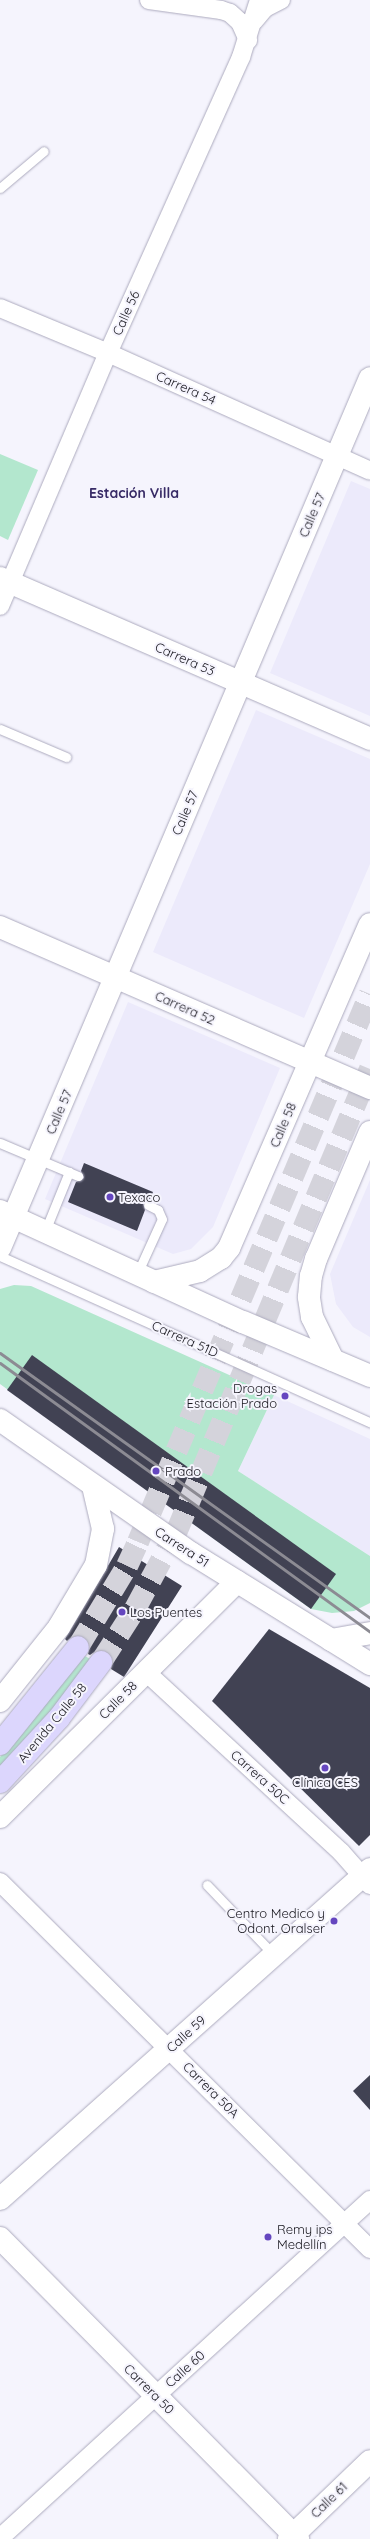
<!DOCTYPE html>
<meta charset="utf-8">
<style>
body{margin:0}
#map{position:relative;width:370px;height:2539px;overflow:hidden;background:#f5f4fd;font-family:Quicksand,sans-serif}
div>[style]{position:absolute}
.built>*{inset:0;background:#eceafb}
.green>*{inset:0;background:#b3e7ce}
.building>*{inset:0;background:#414253}
.primary-tunnel>*{height:22px;margin-top:-11px;transform-origin:0;background:repeating-linear-gradient(90deg,#d4d3db 0 22px,transparent 0 33px)}
.roads{filter:drop-shadow(0 0 1px #acaabe) drop-shadow(0 0 1px #acaabe)}
.lane>*{height:9px;margin:-4.5px;padding:0 4.5px;transform-origin:4.5px;border-radius:4.5px;background:#fff}
.street>*{height:18px;margin:-9px;padding:0 9px;transform-origin:9px;border-radius:9px;background:#fff}
.secondary>*{height:22px;margin:-11px;padding:0 11px;transform-origin:11px;border-radius:11px;background:#fff}
.primary>*{height:22px;margin:-11px;padding:0 11px;transform-origin:11px;border-radius:11px;background:#dcd6fd}
.rail>*{height:3px;margin:-1.5px;padding:0 1.5px;transform-origin:1.5px;border-radius:1.5px;background:#8c8b93}
.dots>*{width:11px;height:11px;translate:-50% -50%;box-sizing:border-box;border:2px solid #f5f4fd;border-radius:50%}
span{translate:-50% -50%;white-space:nowrap;text-align:center;line-height:1.15;-webkit-text-stroke:4px #f5f4fd;paint-order:stroke}
.street-label{font-size:13px;color:#17161d}
.poi-label{font-size:13px;color:#17161d}
.left{translate:0 -50%;text-align:left}
.right{translate:-100% -50%;text-align:right}
.neighbourhood-label{font-size:14px;color:#372a66;font-weight:700}
</style>
<div id="map">
<div class="built">
<div style="clip-path:polygon(351px 481px,370px 489px,370px 716px,270px 673px)"></div>
<div style="clip-path:polygon(256px 710px,370px 759px,370px 864px,304px 1018px,153px 952px)"></div>
<div style="clip-path:polygon(128px 1002px,280px 1068px,213px 1227px,191px 1249px,173px 1254px,45px 1199px)"></div>
<div style="clip-path:polygon(370px 1180px,370px 1337px,353px 1327px,336px 1304px,330px 1274px)"></div>
<div style="clip-path:polygon(274px 1395px,370px 1439px,370px 1556px,238px 1471px)"></div>
</div>
<div class="green">
<div style="clip-path:polygon(0 454px,38px 470px,8px 540px,0 536px)"></div>
<div style="clip-path:polygon(14px 1285px,31px 1286px,274px 1395px,238px 1471px,370px 1556px,370px 1603px,354px 1611px,332px 1613px,311px 1609px,0 1384px,0 1289px)"></div>
<div style="clip-path:polygon(83px 1655px,92px 1660px,31px 1738px,0 1770px,0 1757px,24px 1732px)"></div>
</div>
<div class="building">
<div style="clip-path:polygon(84px 1163px,153px 1192px,150px 1199px,143px 1203px,145px 1210px,137px 1231px,68px 1202px,76px 1182px,84px 1178px,81px 1171px)"></div>
<div style="clip-path:polygon(32px 1355px,336px 1574px,311px 1609px,7px 1390px)"></div>
<div style="clip-path:polygon(119px 1547px,182px 1586px,124px 1677px,111px 1669px,113px 1657px,108px 1652px,102px 1650px,96px 1651px,90px 1655px,88px 1654px,90px 1643px,86px 1637px,74px 1635px,67px 1641px,65px 1639px)"></div>
<div style="clip-path:polygon(269px 1629px,370px 1688px,370px 1835px,359px 1846px,212px 1701px)"></div>
<div style="clip-path:polygon(370px 2075px,370px 2110px,353px 2091px)"></div>
</div>
<div class="primary-tunnel">
<div style="left:78px;top:1647px;width:95px;rotate:-58.8deg"></div>
<div style="left:127px;top:1566px;width:26px;rotate:-65deg"></div>
<div style="left:138px;top:1542px;width:595px;rotate:-67.05deg"></div>
<div style="left:101px;top:1662px;width:63px;rotate:-57.3deg"></div>
<div style="left:135px;top:1609px;width:86px;rotate:-61.7deg"></div>
<div style="left:176px;top:1533px;width:503px;rotate:-67.31deg"></div>
</div>
<div class="roads">
<div class="lane">
<div style="left:0;top:188px;width:57px;rotate:-40.1deg"></div>
<div style="left:0;top:729px;width:72px;rotate:23deg"></div>
<div style="left:0;top:1143px;width:85px;rotate:22.9deg"></div>
<div style="left:45px;top:1231px;width:64px;rotate:-67.9deg"></div>
<div style="left:0;top:1256px;width:406px;rotate:24.2deg"></div>
<div style="left:137px;top:1274px;width:60px;rotate:-65.6deg"></div>
<div style="left:162px;top:1219px;width:10px;rotate:-114deg"></div>
<div style="left:158px;top:1210px;width:11px;rotate:-153deg"></div>
<div style="left:207px;top:1885px;width:97px;rotate:46.3deg"></div>
</div>
<div class="street">
<div style="left:149px;top:0;width:73px;rotate:7.9deg"></div>
<div style="left:221px;top:10px;width:9px;rotate:18deg"></div>
<div style="left:230px;top:13px;width:13px;rotate:42deg"></div>
<div style="left:240px;top:22px;width:20px;rotate:66deg"></div>
<div style="left:254px;top:21px;width:17px;rotate:-50deg"></div>
<div style="left:265px;top:8px;width:18px;rotate:-27deg"></div>
<div style="left:0;top:308px;width:117px;rotate:22.6deg"></div>
<div style="left:108px;top:353px;width:287px;rotate:24.2deg"></div>
<div style="left:0;top:606px;width:275px;rotate:-66.9deg"></div>
<div style="left:108px;top:353px;width:325px;rotate:-65.8deg"></div>
<div style="left:241px;top:57px;width:60px;rotate:-72.5deg"></div>
<div style="left:146px;top:1672px;width:265px;rotate:42.7deg"></div>
<div style="left:341px;top:1852px;width:44px;rotate:48.7deg"></div>
<div style="left:0;top:1882px;width:521px;rotate:44.77deg"></div>
<div style="left:0;top:2538px;width:501px;rotate:-42.41deg"></div>
</div>
<div class="secondary">
<div style="left:0;top:578px;width:404px;rotate:23.5deg"></div>
<div style="left:0;top:927px;width:404px;rotate:23.5deg"></div>
<div style="left:0;top:1211px;width:267px;rotate:24.6deg"></div>
<div style="left:243px;top:1322px;width:138px;rotate:23deg"></div>
<div style="left:0;top:1248px;width:945px;rotate:-66.96deg"></div>
<div style="left:154px;top:1282px;width:47px;rotate:-13.4deg"></div>
<div style="left:200px;top:1271px;width:25px;rotate:-32deg"></div>
<div style="left:221px;top:1258px;width:13px;rotate:-51deg"></div>
<div style="left:229px;top:1248px;width:353px;rotate:-66.5deg"></div>
<div style="left:333px;top:1360px;width:48px;rotate:-116deg"></div>
<div style="left:312px;top:1317px;width:20px;rotate:-99deg"></div>
<div style="left:309px;top:1297px;width:21px;rotate:-85deg"></div>
<div style="left:311px;top:1276px;width:18px;rotate:-74deg"></div>
<div style="left:316px;top:1259px;width:138px;rotate:-67deg"></div>
<div style="left:0;top:1420px;width:233px;rotate:34.9deg"></div>
<div style="left:191px;top:1553px;width:211px;rotate:31.8deg"></div>
<div style="left:331px;top:1640px;width:40px;rotate:-10deg"></div>
<div style="left:0;top:1701px;width:95px;rotate:-51.4deg"></div>
<div style="left:59px;top:1627px;width:72px;rotate:-59.2deg"></div>
<div style="left:96px;top:1565px;width:37px;rotate:-79deg"></div>
<div style="left:103px;top:1529px;width:44px;rotate:-103.1deg"></div>
<div style="left:0;top:1817px;width:334px;rotate:-44.8deg"></div>
<div style="left:0;top:2199px;width:496px;rotate:-41.7deg"></div>
<div style="left:0;top:2238px;width:424px;rotate:45.3deg"></div>
<div style="left:289px;top:2539px;width:112px;rotate:-43.9deg"></div>
</div>
<div class="primary">
<div style="left:0;top:1744px;width:124px;rotate:-51.2deg"></div>
<div style="left:0;top:1782px;width:87px;rotate:-47.3deg"></div>
<div style="left:59px;top:1718px;width:70px;rotate:-53.1deg"></div>
</div>
</div>
<div class="rail">
<div style="left:0;top:1353px;width:455px;rotate:35.6deg"></div>
<div style="left:0;top:1363px;width:457px;rotate:36deg"></div>
</div>
<div class="dots">
<div style="left:110px;top:1197px;background:#6546bf"></div>
<div style="left:285px;top:1396px;background:#6546bf"></div>
<div style="left:156px;top:1471px;background:#6546bf"></div>
<div style="left:122px;top:1612px;background:#6546bf"></div>
<div style="left:325px;top:1768px;background:#6546bf"></div>
<div style="left:334px;top:1921px;background:#6546bf"></div>
<div style="left:268px;top:2237px;background:#6546bf"></div>
</div>
<div class="street-label">
<span style="left:126px;top:313px;rotate:-66deg">Calle 56</span>
<span style="left:186px;top:388px;rotate:24deg">Carrera 54</span>
<span style="left:312px;top:515px;rotate:-67deg">Calle 57</span>
<span style="left:185px;top:659px;rotate:24deg">Carrera 53</span>
<span style="left:185px;top:813px;rotate:-67deg">Calle 57</span>
<span style="left:185px;top:1008px;rotate:24deg">Carrera 52</span>
<span style="left:59px;top:1112px;rotate:-67deg">Calle 57</span>
<span style="left:283px;top:1125px;rotate:-67deg">Calle 58</span>
<span style="left:185px;top:1339px;rotate:24deg">Carrera 51D</span>
<span style="left:182px;top:1547px;rotate:33deg">Carrera 51</span>
<span style="left:118px;top:1700px;rotate:-45deg">Calle 58</span>
<span style="left:52px;top:1723px;rotate:-50deg">Avenida Calle 58</span>
<span style="left:260px;top:1777px;rotate:42deg">Carrera 50C</span>
<span style="left:186px;top:2034px;rotate:-42deg">Calle 59</span>
<span style="left:211px;top:2090px;rotate:45deg">Carrera 50A</span>
<span style="left:185px;top:2369px;rotate:-42deg">Calle 60</span>
<span style="left:149px;top:2389px;rotate:45deg">Carrera 50</span>
<span style="left:329px;top:2500px;rotate:-44deg">Calle 61</span>
</div>
<div class="poi-label">
<span class="left" style="left:118px;top:1197px">Texaco</span>
<span class="right" style="left:277px;top:1396px">Drogas<br>Estación Prado</span>
<span class="left" style="left:165px;top:1471px">Prado</span>
<span class="left" style="left:130px;top:1612px">Los Puentes</span>
<span style="left:325px;top:1782px">Clínica CES</span>
<span class="right" style="left:325px;top:1921px">Centro Medico y<br>Odont. Oralser</span>
<span class="left" style="left:277px;top:2237px">Remy ips<br>Medellín</span>
</div>
<div class="neighbourhood-label">
<span style="left:134px;top:493px">Estación Villa</span>
</div>
</div>
